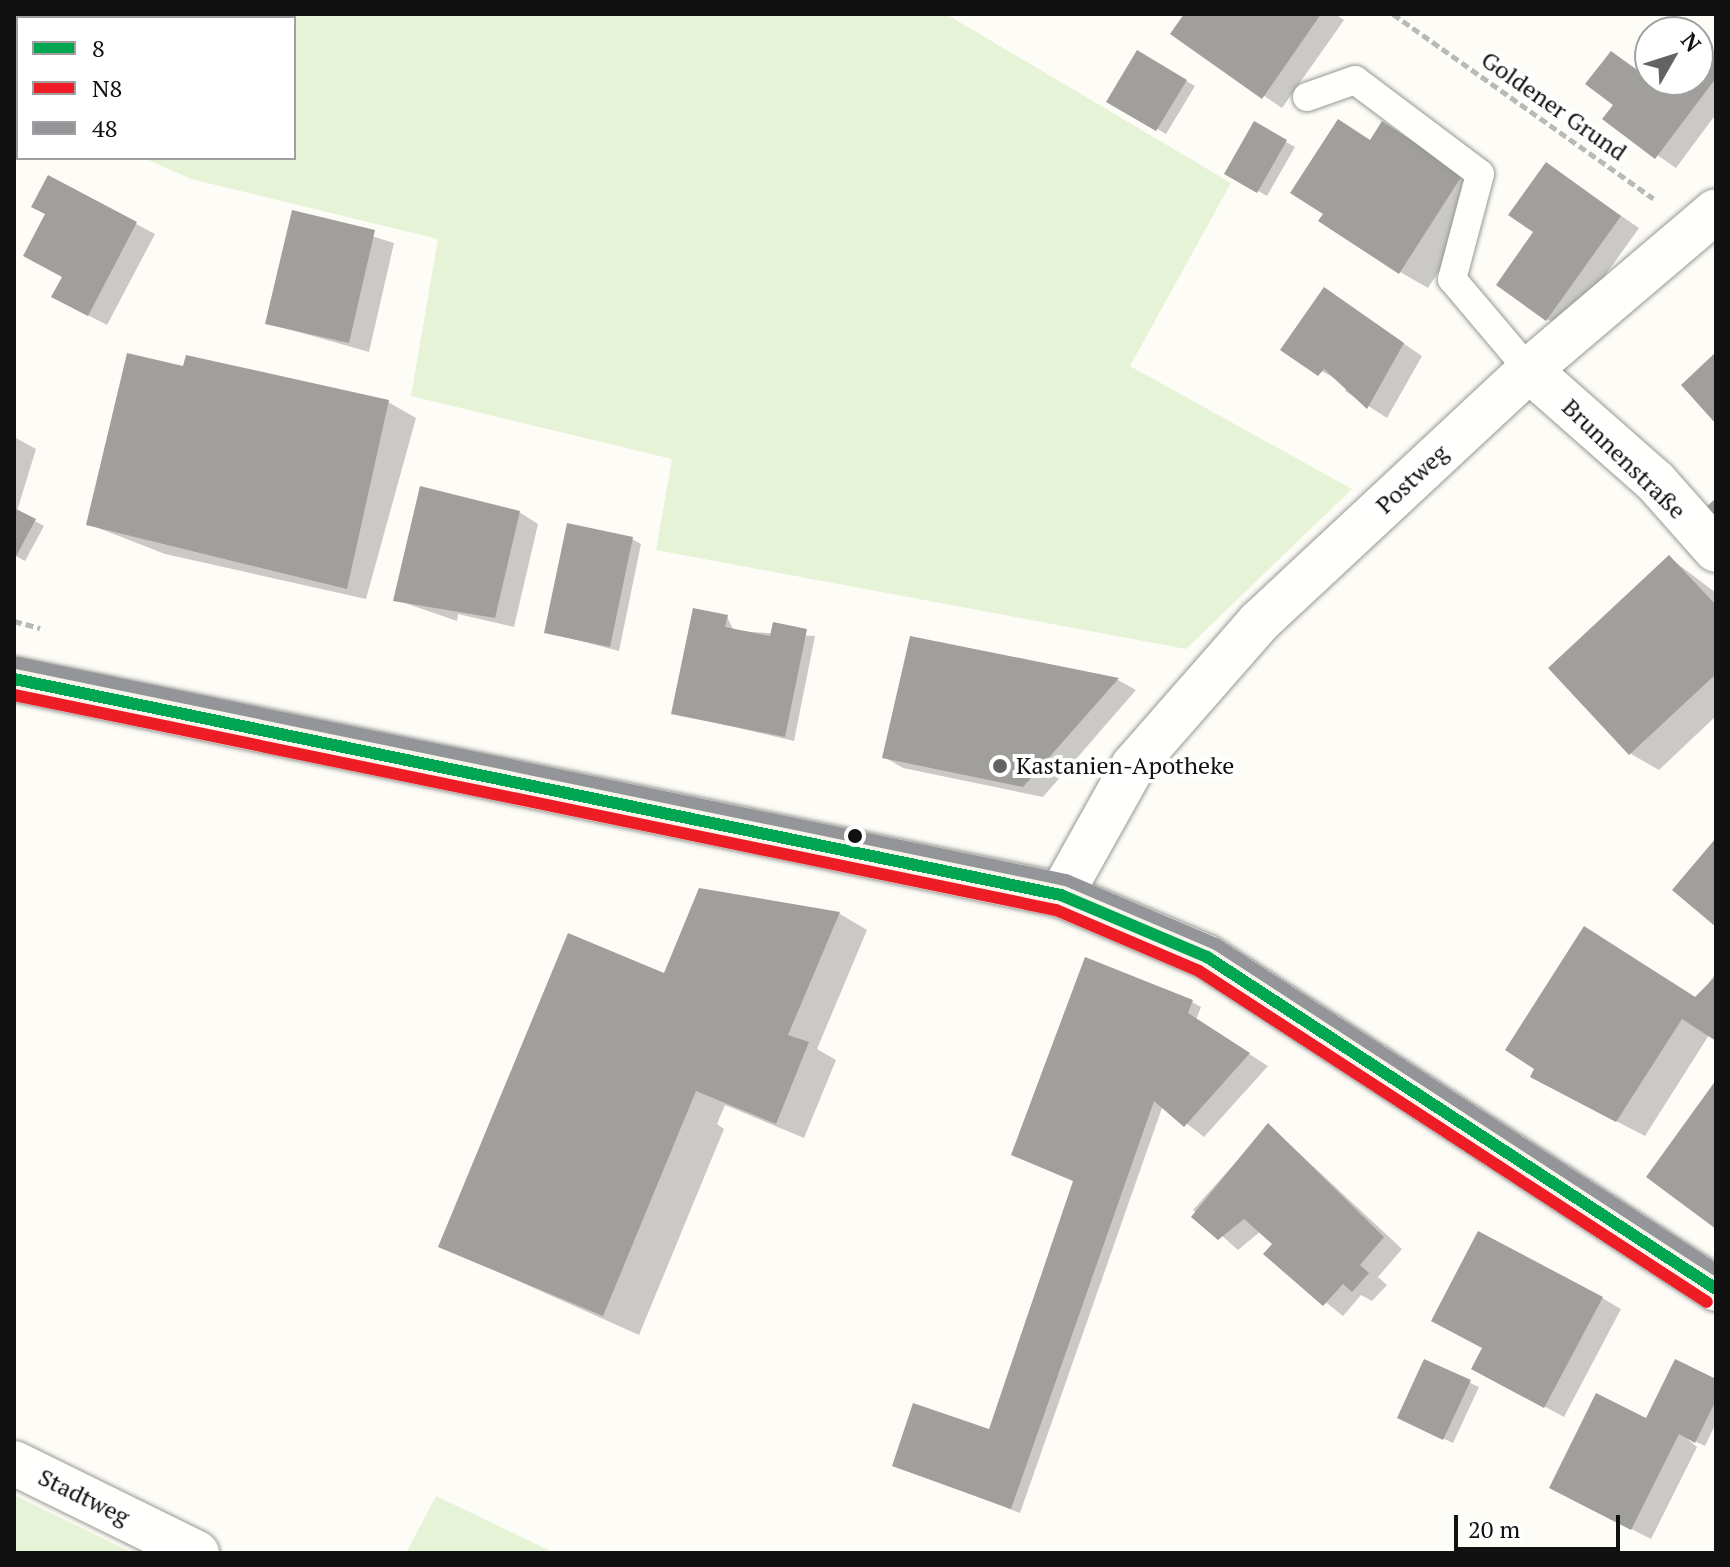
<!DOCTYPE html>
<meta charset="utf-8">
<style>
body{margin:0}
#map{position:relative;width:1730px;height:1567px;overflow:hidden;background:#fdfcf7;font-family:"PT Serif",serif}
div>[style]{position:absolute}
.green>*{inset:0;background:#e7f3d7}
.shadow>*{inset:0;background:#0003}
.building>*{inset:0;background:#a19f9c}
.path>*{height:5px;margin-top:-2.5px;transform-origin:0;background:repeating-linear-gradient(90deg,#b9b9b8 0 8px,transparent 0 12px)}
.roads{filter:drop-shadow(0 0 2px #979795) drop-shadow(0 0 2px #979795)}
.lane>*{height:28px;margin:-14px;padding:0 14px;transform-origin:14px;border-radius:14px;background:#fffffe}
.street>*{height:44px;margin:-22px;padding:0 22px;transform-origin:22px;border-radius:22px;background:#fffffe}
.secondary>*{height:44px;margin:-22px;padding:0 22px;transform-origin:22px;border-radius:22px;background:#f6f4eb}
.bus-1>*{height:12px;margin:-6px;padding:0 6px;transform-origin:6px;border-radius:6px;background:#00a651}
.bus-2>*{height:12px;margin:-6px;padding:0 6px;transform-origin:6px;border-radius:6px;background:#ee1c25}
.bus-3>*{height:12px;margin:-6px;padding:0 6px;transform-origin:6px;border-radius:6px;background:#949599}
.dots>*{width:22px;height:22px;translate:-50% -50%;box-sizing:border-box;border:4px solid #fff;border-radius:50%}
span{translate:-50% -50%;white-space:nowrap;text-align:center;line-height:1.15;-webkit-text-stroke:8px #fff;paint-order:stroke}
.street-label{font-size:24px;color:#111}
.poi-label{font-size:24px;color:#111}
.left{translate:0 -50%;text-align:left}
.frame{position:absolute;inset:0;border:16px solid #111;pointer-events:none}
.legend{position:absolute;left:16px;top:16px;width:280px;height:144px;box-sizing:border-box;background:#fff;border:2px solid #a0a0a0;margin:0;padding:10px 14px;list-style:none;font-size:24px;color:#111}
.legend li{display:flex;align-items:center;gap:16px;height:40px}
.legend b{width:40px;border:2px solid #a0a0a0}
.north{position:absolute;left:1634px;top:16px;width:80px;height:80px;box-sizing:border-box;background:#fff;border:2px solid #a0a0a0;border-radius:50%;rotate:51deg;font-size:22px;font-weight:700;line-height:32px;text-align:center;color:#111}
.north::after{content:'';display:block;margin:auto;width:28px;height:36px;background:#646362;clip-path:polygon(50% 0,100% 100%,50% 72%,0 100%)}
.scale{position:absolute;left:1454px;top:1515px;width:166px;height:36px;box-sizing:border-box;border:4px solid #111;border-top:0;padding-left:10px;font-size:24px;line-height:28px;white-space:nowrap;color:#111;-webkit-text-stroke:6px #fff;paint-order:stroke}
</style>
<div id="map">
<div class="green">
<div style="clip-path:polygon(97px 14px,946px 14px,1231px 183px,1130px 366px,1352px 489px,1186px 649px,656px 550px,672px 459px,411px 396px,438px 239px,191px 179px,144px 158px,294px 158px,294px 18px)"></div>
<div style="clip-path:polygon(14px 1495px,133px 1553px,14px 1553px)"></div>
<div style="clip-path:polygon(436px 1496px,555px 1553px,406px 1553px)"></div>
</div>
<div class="shadow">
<div style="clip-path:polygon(14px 14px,62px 14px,18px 21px)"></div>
<div style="clip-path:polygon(1187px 14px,1335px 14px,1344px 20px,1282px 108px,1173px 34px)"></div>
<div style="clip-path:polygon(1698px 44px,1716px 58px,1716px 114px,1676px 168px,1605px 119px,1616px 105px,1611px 53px,1638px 70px,1650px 55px,1650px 80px,1698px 80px)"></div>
<div style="clip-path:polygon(1138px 53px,1195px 86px,1166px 134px,1109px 101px)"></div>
<div style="clip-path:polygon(14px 100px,18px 102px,14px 165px)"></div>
<div style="clip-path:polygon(1254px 124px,1295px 147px,1267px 196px,1227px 173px)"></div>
<div style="clip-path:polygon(1411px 140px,1490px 192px,1428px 288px,1400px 272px)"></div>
<div style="clip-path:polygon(1547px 165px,1639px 228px,1566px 330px,1547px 319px)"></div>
<div style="clip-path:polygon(49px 178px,155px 234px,107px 325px,72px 307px,47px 214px)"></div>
<div style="clip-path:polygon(293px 212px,394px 243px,369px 352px,267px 323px)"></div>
<div style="clip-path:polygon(1324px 289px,1422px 356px,1387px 418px,1345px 391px,1349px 386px,1301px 360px)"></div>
<div style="clip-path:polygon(182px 368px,388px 402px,416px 418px,366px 599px,165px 554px,88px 524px)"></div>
<div style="clip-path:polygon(14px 437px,36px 449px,17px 511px,44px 526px,25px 561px,14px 555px)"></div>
<div style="clip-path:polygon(519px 512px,538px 524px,514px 627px,458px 614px,457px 621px,396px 600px)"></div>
<div style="clip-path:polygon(632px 539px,641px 544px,619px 651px,546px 632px)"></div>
<div style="clip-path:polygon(1670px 558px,1716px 593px,1716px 716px,1659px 770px,1631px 754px,1551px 668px)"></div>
<div style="clip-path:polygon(727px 617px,734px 631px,815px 636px,794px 741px,674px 713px)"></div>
<div style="clip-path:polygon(912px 638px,1118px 680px,1136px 690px,1043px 797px,903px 768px,884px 757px)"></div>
<div style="clip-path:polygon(700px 890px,840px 914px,867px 930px,817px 1049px,836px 1060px,804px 1138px,725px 1105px,717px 1124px,724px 1129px,639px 1335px,440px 1246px,666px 976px)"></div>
<div style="clip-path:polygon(1585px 928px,1697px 998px,1716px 973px,1716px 1039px,1709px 1035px,1645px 1136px,1560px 1092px)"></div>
<div style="clip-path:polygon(1192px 1002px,1201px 1007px,1196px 1020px,1268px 1066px,1204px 1137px,1163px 1105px,1020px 1513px,894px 1465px,990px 1431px)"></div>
<div style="clip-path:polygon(1269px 1125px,1402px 1249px,1378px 1277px,1387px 1285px,1372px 1301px,1361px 1295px,1343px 1316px,1266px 1254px,1275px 1244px,1261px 1231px,1238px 1250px,1193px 1210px)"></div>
<div style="clip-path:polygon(1602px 1298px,1621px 1309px,1564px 1417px,1493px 1379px)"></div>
<div style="clip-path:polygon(1425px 1362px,1479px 1387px,1453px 1443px,1408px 1422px)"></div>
<div style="clip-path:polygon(1716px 1381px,1716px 1423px,1705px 1446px,1684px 1436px,1697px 1447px,1651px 1539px,1570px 1498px,1646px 1421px)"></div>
</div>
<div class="building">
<div style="clip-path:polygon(14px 14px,38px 14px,18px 20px)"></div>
<div style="clip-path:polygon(1184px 14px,1321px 14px,1262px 99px,1170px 34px)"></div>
<div style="clip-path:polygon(1698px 45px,1716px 58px,1716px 78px,1655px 159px,1602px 119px,1613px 105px,1585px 84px,1611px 51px,1637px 70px,1650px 52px,1650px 80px,1698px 80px)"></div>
<div style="clip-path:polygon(1137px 50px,1187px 80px,1156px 131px,1106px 102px)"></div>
<div style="clip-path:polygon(1338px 119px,1370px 140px,1382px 121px,1463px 174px,1399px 274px,1318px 221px,1323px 214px,1290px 193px)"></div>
<div style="clip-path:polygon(1254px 121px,1287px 140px,1257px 193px,1224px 174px)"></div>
<div style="clip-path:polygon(1546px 162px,1621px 216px,1546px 321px,1496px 285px,1533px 232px,1508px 215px)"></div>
<div style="clip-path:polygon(48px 175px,137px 222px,88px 316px,51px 297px,62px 277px,23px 256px,45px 214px,31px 207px)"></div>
<div style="clip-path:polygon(292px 210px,375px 230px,349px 343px,265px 324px)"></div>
<div style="clip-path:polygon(1324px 287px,1404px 343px,1367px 409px,1324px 369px,1318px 376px,1280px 350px)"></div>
<div style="clip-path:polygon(1716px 352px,1716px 424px,1681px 385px)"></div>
<div style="clip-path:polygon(127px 353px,183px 366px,186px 355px,389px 400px,347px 589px,86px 525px)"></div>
<div style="clip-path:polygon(420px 486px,520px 511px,495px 618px,393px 601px)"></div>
<div style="clip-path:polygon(1716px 498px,1716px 523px,1704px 509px)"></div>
<div style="clip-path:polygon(16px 509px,36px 519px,14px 560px,14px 513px)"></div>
<div style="clip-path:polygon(567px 523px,633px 537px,610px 647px,544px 633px)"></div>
<div style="clip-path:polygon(1669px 555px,1716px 605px,1716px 674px,1629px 755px,1548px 668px)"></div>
<div style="clip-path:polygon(693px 608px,728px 615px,725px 627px,770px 636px,773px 622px,807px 629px,785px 737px,671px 714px)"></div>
<div style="clip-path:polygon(910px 636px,1119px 678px,1023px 787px,882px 758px)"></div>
<div style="clip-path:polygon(1716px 838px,1716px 927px,1672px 890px)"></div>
<div style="clip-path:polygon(699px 888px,840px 912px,788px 1035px,809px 1042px,776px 1124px,696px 1091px,603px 1316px,438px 1247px,568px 933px,664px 973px)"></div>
<div style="clip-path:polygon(1584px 926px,1695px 997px,1716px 976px,1716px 1041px,1682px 1019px,1616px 1122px,1530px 1077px,1534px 1069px,1505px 1050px)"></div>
<div style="clip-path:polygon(1085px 957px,1193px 1000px,1188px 1013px,1250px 1053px,1184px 1127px,1154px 1101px,1011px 1509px,892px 1466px,913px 1403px,989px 1429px,1073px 1181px,1011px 1155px)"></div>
<div style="clip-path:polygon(1716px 1080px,1716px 1229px,1646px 1177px)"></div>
<div style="clip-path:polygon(1268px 1123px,1384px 1237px,1360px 1265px,1369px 1273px,1352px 1292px,1343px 1284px,1323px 1306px,1263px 1254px,1272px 1244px,1244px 1219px,1218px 1240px,1191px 1217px)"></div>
<div style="clip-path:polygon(1478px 1231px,1603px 1297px,1544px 1408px,1471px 1369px,1482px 1348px,1431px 1321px)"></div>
<div style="clip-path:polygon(1424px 1359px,1471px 1380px,1443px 1440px,1397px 1418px)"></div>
<div style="clip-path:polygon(1675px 1359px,1716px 1379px,1716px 1400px,1695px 1443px,1679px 1434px,1631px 1530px,1549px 1488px,1596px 1393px,1646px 1418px)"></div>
</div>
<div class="path">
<div style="left:1393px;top:14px;width:319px;rotate:35.3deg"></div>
<div style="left:14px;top:621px;width:27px;rotate:15deg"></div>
</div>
<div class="roads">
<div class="lane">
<div style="left:1307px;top:97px;width:51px;rotate:-19.5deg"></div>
<div style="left:1355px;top:80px;width:156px;rotate:36.9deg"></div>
<div style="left:1480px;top:174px;width:109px;rotate:104.9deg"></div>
<div style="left:1452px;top:279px;width:119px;rotate:49.8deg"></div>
</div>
<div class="street">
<div style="left:1529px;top:370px;width:168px;rotate:41.4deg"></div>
<div style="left:1655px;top:481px;width:92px;rotate:48.5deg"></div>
<div style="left:1061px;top:895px;width:148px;rotate:-60.8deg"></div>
<div style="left:1133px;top:766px;width:191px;rotate:-48.8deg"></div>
<div style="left:1259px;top:622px;width:369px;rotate:-43deg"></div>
<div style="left:1529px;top:370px;width:245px;rotate:-40.4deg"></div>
<div style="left:14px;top:1463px;width:204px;rotate:26.2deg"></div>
</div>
<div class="secondary">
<div style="left:14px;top:679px;width:1069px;rotate:11.66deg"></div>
<div style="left:1061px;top:895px;width:159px;rotate:23deg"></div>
<div style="left:1207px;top:957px;width:608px;rotate:33.11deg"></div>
</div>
</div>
<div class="bus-1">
<div style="left:14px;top:679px;width:1069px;rotate:11.66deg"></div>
<div style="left:1061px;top:895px;width:159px;rotate:23deg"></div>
<div style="left:1207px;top:957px;width:608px;rotate:33.11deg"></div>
</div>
<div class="bus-2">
<div style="left:14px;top:695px;width:1064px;rotate:11.66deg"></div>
<div style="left:1056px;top:910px;width:155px;rotate:23.1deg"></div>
<div style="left:1199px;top:971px;width:606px;rotate:33.09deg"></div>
</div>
<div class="bus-3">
<div style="left:17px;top:663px;width:1071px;rotate:11.69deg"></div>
<div style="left:1066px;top:880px;width:163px;rotate:23.1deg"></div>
<div style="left:1216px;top:944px;width:597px;rotate:33.1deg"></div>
</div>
<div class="dots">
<div style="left:1000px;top:766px;background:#646362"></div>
<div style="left:855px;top:836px;background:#111"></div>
</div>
<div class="street-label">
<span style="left:1554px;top:106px;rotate:35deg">Goldener Grund</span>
<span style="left:1624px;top:459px;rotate:44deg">Brunnenstraße</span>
<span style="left:1412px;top:479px;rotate:-43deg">Postweg</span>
<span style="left:84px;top:1497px;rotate:26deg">Stadtweg</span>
</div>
<div class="poi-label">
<span class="left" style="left:1016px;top:766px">Kastanien-Apotheke</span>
</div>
<div class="frame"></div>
<ul class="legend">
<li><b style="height:10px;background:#00a651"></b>8</li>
<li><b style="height:10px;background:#ee1c25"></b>N8</li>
<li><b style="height:10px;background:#949599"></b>48</li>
</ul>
<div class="north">N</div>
<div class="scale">20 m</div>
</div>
